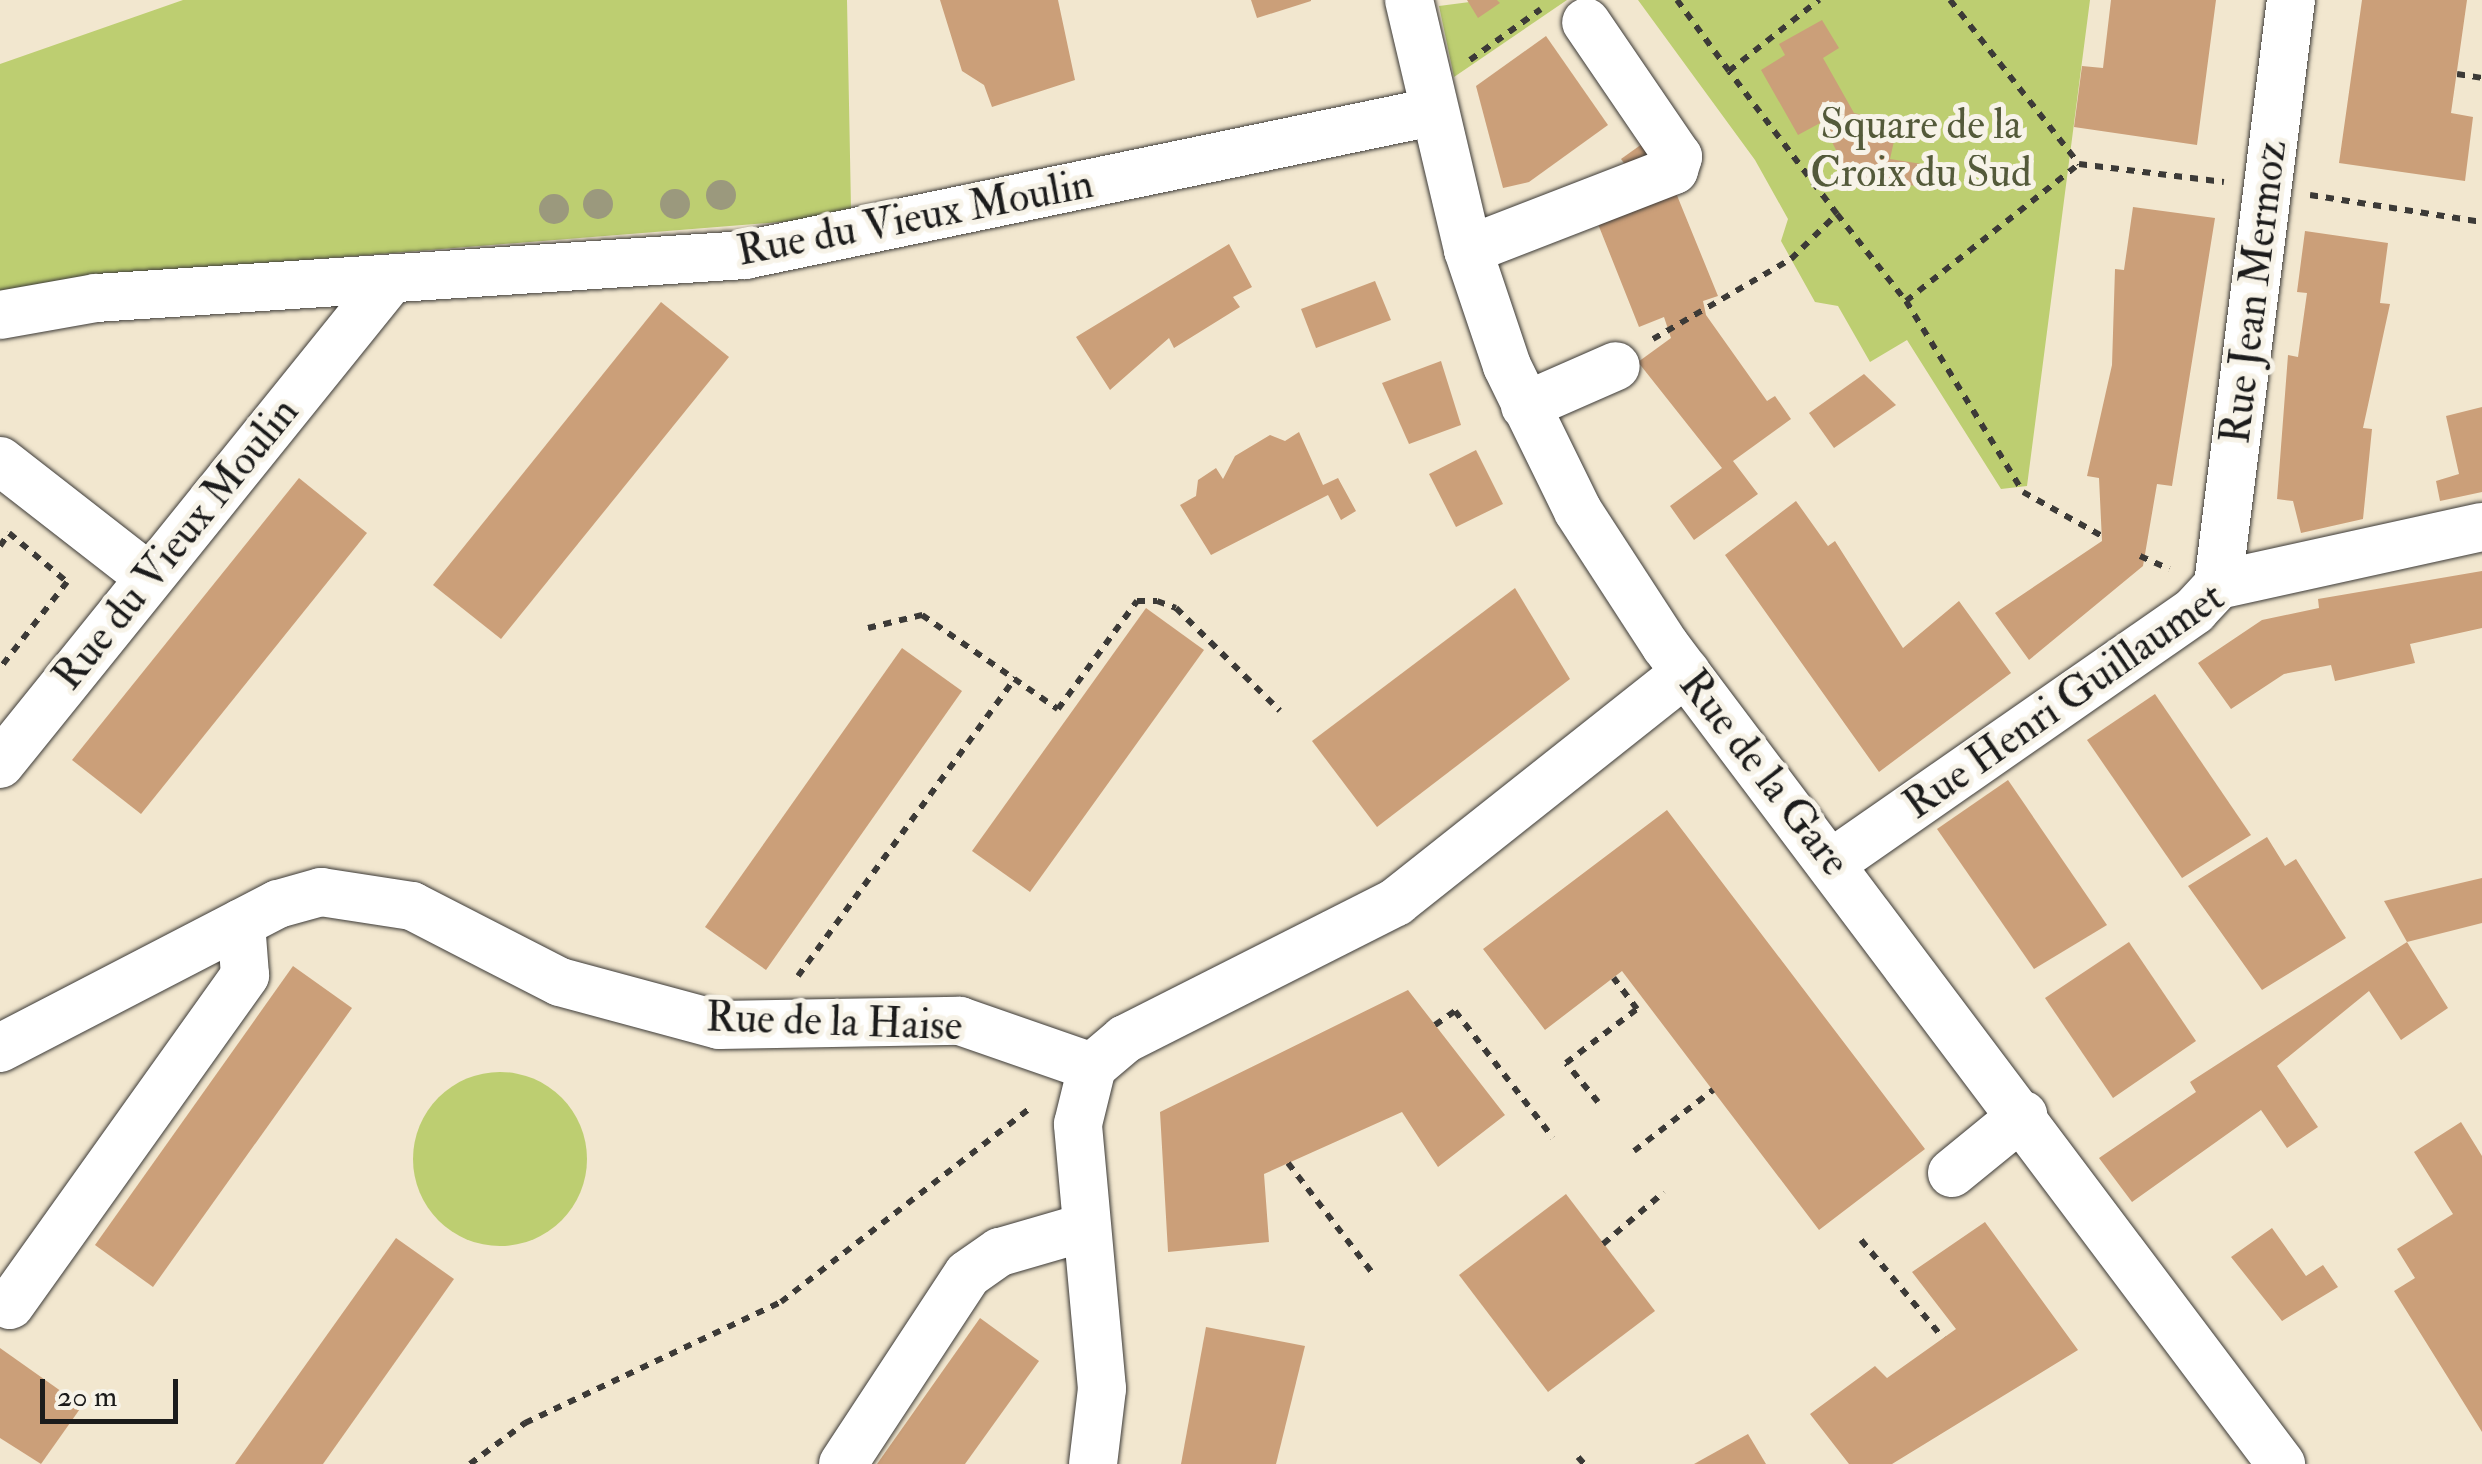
<!DOCTYPE html>
<style>
body{margin:0}
#map{position:relative;width:2482px;height:1464px;overflow:hidden;background:#f2e7cf;font-family:"IM FELL Double Pica",serif}
div>[style]{position:absolute}
.green>*{inset:0;background:#bdce71}
.round{border-radius:50%}
.building>*{inset:0;background:#cb9f79}
.path>*{height:6px;margin-top:-3px;transform-origin:0;background:repeating-linear-gradient(90deg,#3c3a37 0 8px,transparent 0 16px)}
.roads{filter:drop-shadow(0 0 2px #3c3a37) drop-shadow(0 0 2px #3c3a37)}
.minor>*{height:48px;margin:-24px;padding:0 24px;transform-origin:24px;border-radius:24px;background:#fff}
.trees>*{width:30px;height:30px;margin:-15px;border-radius:50%;background:#9b997d}
span{translate:-50% -50%;white-space:nowrap;text-align:center;line-height:1.15;-webkit-text-stroke:10px #f7f3e8;paint-order:stroke}
.park-label{font-size:42px;color:#545a3a}
.street-label{font-size:42px;color:#1c1c1c}
.scale{position:absolute;left:40px;top:1379px;width:138px;height:45px;box-sizing:border-box;border:5px solid #1c1c1c;border-top:0;padding-left:12px;font-size:30px;line-height:35px;white-space:nowrap;color:#1c1c1c;-webkit-text-stroke:8px #f7f3e8;paint-order:stroke}
</style>
<div id="map">
<div class="green">
<div style="clip-path:polygon(183px 0,847px 0,851px 208px,793px 221px,155px 272px,0 298px,0 64px)"></div>
<div style="clip-path:polygon(1485px 0,1567px 0,1454px 77px,1439px 6px)"></div>
<div style="clip-path:polygon(1638px 0,2090px 0,2027px 486px,2001px 489px,1907px 340px,1870px 362px,1838px 306px,1815px 302px,1781px 241px,1788px 219px,1755px 160px)"></div>
<div class="round" style="left:413px;top:1072px;width:174px;height:174px"></div>
</div>
<div class="building">
<div style="clip-path:polygon(940px 0,1058px 0,1075px 80px,992px 107px,984px 85px,962px 71px)"></div>
<div style="clip-path:polygon(1251px 0,1311px 0,1311px 1px,1257px 18px)"></div>
<div style="clip-path:polygon(1467px 0,1497px 0,1500px 3px,1478px 18px)"></div>
<div style="clip-path:polygon(2111px 0,2216px 0,2197px 145px,2074px 127px,2082px 66px,2103px 68px)"></div>
<div style="clip-path:polygon(2362px 0,2467px 0,2451px 113px,2473px 117px,2465px 181px,2339px 163px)"></div>
<div style="clip-path:polygon(1822px 20px,1839px 48px,1823px 58px,1854px 113px,1898px 123px,1890px 159px,1941px 167px,1936px 189px,1849px 176px,1822px 122px,1798px 135px,1761px 70px,1785px 55px,1779px 44px)"></div>
<div style="clip-path:polygon(1546px 36px,1608px 125px,1529px 182px,1503px 188px,1476px 86px)"></div>
<div style="clip-path:polygon(1649px 139px,1660px 154px,1635px 178px,1621px 159px)"></div>
<div style="clip-path:polygon(1676px 193px,1718px 296px,1703px 301px,1706px 315px,1767px 401px,1775px 396px,1791px 419px,1733px 461px,1758px 494px,1694px 540px,1670px 506px,1722px 468px,1638px 362px,1671px 338px,1664px 317px,1639px 327px,1598px 224px)"></div>
<div style="clip-path:polygon(2133px 207px,2215px 218px,2172px 486px,2157px 484px,2143px 566px,2029px 660px,1995px 613px,2102px 541px,2099px 478px,2087px 476px,2112px 365px,2115px 269px,2124px 270px)"></div>
<div style="clip-path:polygon(2305px 231px,2388px 243px,2380px 303px,2390px 304px,2363px 428px,2372px 429px,2363px 519px,2301px 533px,2293px 501px,2277px 499px,2288px 355px,2298px 357px,2307px 293px,2297px 292px)"></div>
<div style="clip-path:polygon(1229px 244px,1252px 287px,1233px 297px,1240px 307px,1174px 348px,1169px 338px,1110px 390px,1076px 337px)"></div>
<div style="clip-path:polygon(1375px 281px,1391px 320px,1316px 348px,1301px 309px)"></div>
<div style="clip-path:polygon(661px 302px,729px 357px,501px 639px,433px 585px)"></div>
<div style="clip-path:polygon(1441px 361px,1461px 425px,1409px 444px,1382px 383px)"></div>
<div style="clip-path:polygon(1864px 374px,1896px 405px,1834px 448px,1809px 413px)"></div>
<div style="clip-path:polygon(2482px 407px,2482px 492px,2440px 501px,2436px 481px,2459px 474px,2446px 416px)"></div>
<div style="clip-path:polygon(1299px 432px,1323px 485px,1338px 478px,1356px 511px,1341px 520px,1328px 495px,1211px 555px,1180px 505px,1196px 496px,1198px 480px,1216px 468px,1223px 479px,1235px 456px,1270px 435px,1285px 441px)"></div>
<div style="clip-path:polygon(1476px 450px,1503px 504px,1456px 527px,1429px 474px)"></div>
<div style="clip-path:polygon(299px 478px,367px 533px,141px 814px,72px 760px)"></div>
<div style="clip-path:polygon(1796px 501px,1828px 546px,1835px 541px,1903px 648px,1959px 601px,2011px 673px,1879px 772px,1725px 555px)"></div>
<div style="clip-path:polygon(2482px 571px,2482px 628px,2410px 644px,2415px 663px,2335px 681px,2331px 665px,2284px 674px,2231px 709px,2198px 663px,2262px 620px,2319px 608px,2318px 599px)"></div>
<div style="clip-path:polygon(1515px 588px,1570px 679px,1377px 827px,1312px 741px)"></div>
<div style="clip-path:polygon(1146px 608px,1204px 650px,1030px 892px,972px 851px)"></div>
<div style="clip-path:polygon(902px 648px,962px 691px,766px 970px,705px 927px)"></div>
<div style="clip-path:polygon(2155px 694px,2251px 835px,2182px 878px,2087px 740px)"></div>
<div style="clip-path:polygon(2008px 780px,2107px 925px,2034px 969px,1937px 829px)"></div>
<div style="clip-path:polygon(1667px 810px,1925px 1149px,1819px 1230px,1622px 971px,1545px 1030px,1483px 949px)"></div>
<div style="clip-path:polygon(2267px 837px,2285px 866px,2296px 859px,2346px 938px,2262px 990px,2188px 886px)"></div>
<div style="clip-path:polygon(2482px 878px,2482px 923px,2407px 942px,2384px 901px)"></div>
<div style="clip-path:polygon(2129px 942px,2196px 1041px,2113px 1098px,2045px 998px)"></div>
<div style="clip-path:polygon(2407px 942px,2448px 1008px,2401px 1040px,2369px 991px,2277px 1066px,2318px 1127px,2287px 1148px,2261px 1110px,2132px 1202px,2099px 1158px,2196px 1092px,2190px 1082px)"></div>
<div style="clip-path:polygon(293px 966px,352px 1008px,153px 1287px,95px 1245px)"></div>
<div style="clip-path:polygon(1408px 990px,1505px 1115px,1438px 1167px,1402px 1112px,1264px 1174px,1269px 1242px,1168px 1252px,1160px 1112px)"></div>
<div style="clip-path:polygon(2461px 1122px,2482px 1156px,2482px 1432px,2394px 1291px,2415px 1278px,2397px 1249px,2453px 1214px,2414px 1152px)"></div>
<div style="clip-path:polygon(1566px 1194px,1655px 1311px,1548px 1392px,1459px 1275px)"></div>
<div style="clip-path:polygon(1985px 1222px,2078px 1350px,1892px 1464px,1849px 1464px,1810px 1414px,1875px 1366px,1887px 1378px,1956px 1329px,1912px 1272px)"></div>
<div style="clip-path:polygon(2272px 1228px,2306px 1276px,2323px 1265px,2338px 1287px,2282px 1321px,2231px 1257px)"></div>
<div style="clip-path:polygon(396px 1238px,454px 1279px,323px 1464px,235px 1464px)"></div>
<div style="clip-path:polygon(980px 1318px,1039px 1361px,965px 1464px,877px 1464px)"></div>
<div style="clip-path:polygon(1206px 1327px,1305px 1346px,1276px 1464px,1181px 1464px)"></div>
<div style="clip-path:polygon(0 1348px,82px 1406px,41px 1464px,0 1438px)"></div>
<div style="clip-path:polygon(1748px 1434px,1766px 1464px,1694px 1464px)"></div>
</div>
<div class="path">
<div style="left:1677px;top:0;width:88px;rotate:53.8deg"></div>
<div style="left:1950px;top:0;width:209px;rotate:51.8deg"></div>
<div style="left:1470px;top:60px;width:87px;rotate:-35.7deg"></div>
<div style="left:2457px;top:74px;width:25px;rotate:9deg"></div>
<div style="left:2310px;top:195px;width:174px;rotate:8.9deg"></div>
<div style="left:1837px;top:214px;width:111px;rotate:51.6deg"></div>
<div style="left:1906px;top:301px;width:224px;rotate:58.5deg"></div>
<div style="left:2023px;top:492px;width:90px;rotate:29.1deg"></div>
<div style="left:1906px;top:301px;width:221px;rotate:-38.4deg"></div>
<div style="left:2079px;top:164px;width:146px;rotate:7.1deg"></div>
<div style="left:1653px;top:339px;width:160px;rotate:-30.1deg"></div>
<div style="left:1791px;top:259px;width:64px;rotate:-44.4deg"></div>
<div style="left:1837px;top:214px;width:179px;rotate:-127.1deg"></div>
<div style="left:1729px;top:71px;width:115px;rotate:-38.3deg"></div>
<div style="left:0;top:546px;width:16px;rotate:-55deg"></div>
<div style="left:9px;top:533px;width:76px;rotate:40.2deg"></div>
<div style="left:67px;top:582px;width:109px;rotate:127.9deg"></div>
<div style="left:2140px;top:556px;width:32px;rotate:24deg"></div>
<div style="left:868px;top:628px;width:56px;rotate:-13.5deg"></div>
<div style="left:922px;top:615px;width:165px;rotate:34.7deg"></div>
<div style="left:1058px;top:709px;width:134px;rotate:-53.8deg"></div>
<div style="left:1137px;top:601px;width:20px"></div>
<div style="left:1157px;top:601px;width:20px;rotate:20deg"></div>
<div style="left:1176px;top:608px;width:146px;rotate:44.7deg"></div>
<div style="left:798px;top:976px;width:369px;rotate:-53.9deg"></div>
<div style="left:1435px;top:1025px;width:24px;rotate:-35deg"></div>
<div style="left:1455px;top:1011px;width:160px;rotate:52.3deg"></div>
<div style="left:1598px;top:1102px;width:50px;rotate:-129.4deg"></div>
<div style="left:1566px;top:1063px;width:89px;rotate:-37.3deg"></div>
<div style="left:1637px;top:1009px;width:39px;rotate:-127deg"></div>
<div style="left:1634px;top:1151px;width:100px;rotate:-37.7deg"></div>
<div style="left:1288px;top:1163px;width:141px;rotate:52.5deg"></div>
<div style="left:1861px;top:1240px;width:128px;rotate:50.1deg"></div>
<div style="left:1603px;top:1244px;width:80px;rotate:-40.4deg"></div>
<div style="left:1578px;top:1457px;width:9px;rotate:49deg"></div>
<div style="left:470px;top:1464px;width:69px;rotate:-36.7deg"></div>
<div style="left:525px;top:1423px;width:283px;rotate:-25.3deg"></div>
<div style="left:781px;top:1302px;width:319px;rotate:-37.9deg"></div>
</div>
<div class="roads">
<div class="minor">
<div style="left:1409px;top:0;width:257px;rotate:76.7deg"></div>
<div style="left:1468px;top:250px;width:122px;rotate:71.4deg"></div>
<div style="left:1507px;top:366px;width:161px;rotate:63.9deg"></div>
<div style="left:1578px;top:511px;width:160px;rotate:57deg"></div>
<div style="left:1665px;top:645px;width:1025px;rotate:53.05deg"></div>
<div style="left:1468px;top:250px;width:221px;rotate:-21.2deg"></div>
<div style="left:1674px;top:170px;width:14px;rotate:-73deg"></div>
<div style="left:1678px;top:157px;width:163px;rotate:-124.3deg"></div>
<div style="left:0;top:315px;width:97px;rotate:-10deg"></div>
<div style="left:96px;top:298px;width:650px;rotate:-3.79deg"></div>
<div style="left:745px;top:255px;width:702px;rotate:-11.76deg"></div>
<div style="left:1525px;top:406px;width:99px;rotate:-23.7deg"></div>
<div style="left:0;top:461px;width:189px;rotate:37.9deg"></div>
<div style="left:2218px;top:585px;width:590px;rotate:-82.89deg"></div>
<div style="left:0;top:764px;width:623px;rotate:-51.12deg"></div>
<div style="left:1833px;top:862px;width:440px;rotate:-34.8deg"></div>
<div style="left:2194px;top:611px;width:35px;rotate:-47deg"></div>
<div style="left:2218px;top:585px;width:270px;rotate:-12.4deg"></div>
<div style="left:0;top:1048px;width:313px;rotate:-27.4deg"></div>
<div style="left:278px;top:904px;width:45px;rotate:-15.6deg"></div>
<div style="left:321px;top:892px;width:92px;rotate:8.7deg"></div>
<div style="left:412px;top:906px;width:166px;rotate:27.2deg"></div>
<div style="left:560px;top:982px;width:165px;rotate:15.1deg"></div>
<div style="left:719px;top:1025px;width:241px;rotate:-1deg"></div>
<div style="left:960px;top:1021px;width:140px;rotate:19.2deg"></div>
<div style="left:1952px;top:1173px;width:92px;rotate:-39.2deg"></div>
<div style="left:10px;top:1305px;width:405px;rotate:-54.5deg"></div>
<div style="left:245px;top:975px;width:52px;rotate:-94.4deg"></div>
<div style="left:843px;top:1464px;width:227px;rotate:-56.7deg"></div>
<div style="left:968px;top:1274px;width:39px;rotate:-35deg"></div>
<div style="left:1000px;top:1252px;width:90px;rotate:-16.2deg"></div>
<div style="left:1093px;top:1464px;width:76px;rotate:-83.2deg"></div>
<div style="left:1102px;top:1389px;width:266px;rotate:-95.2deg"></div>
<div style="left:1078px;top:1124px;width:59px;rotate:-76.2deg"></div>
<div style="left:1092px;top:1067px;width:43px;rotate:-40.3deg"></div>
<div style="left:1125px;top:1039px;width:304px;rotate:-26.8deg"></div>
<div style="left:1396px;top:902px;width:370px;rotate:-38.4deg"></div>
</div>
</div>
<div class="trees">
<div style="left:721px;top:195px"></div>
<div style="left:598px;top:204px"></div>
<div style="left:675px;top:204px"></div>
<div style="left:554px;top:209px"></div>
</div>
<div class="park-label">
<span style="left:1921px;top:149px">Square de la<br>Croix du Sud</span>
</div>
<div class="street-label">
<span style="left:915px;top:218px;rotate:-11deg">Rue du Vieux Moulin</span>
<span style="left:2254px;top:292px;rotate:-83deg">Rue Jean Mermoz</span>
<span style="left:176px;top:544px;rotate:-51deg">Rue du Vieux Moulin</span>
<span style="left:2064px;top:701px;rotate:-35deg">Rue Henri Guillaumet</span>
<span style="left:1764px;top:773px;rotate:52deg">Rue de la Gare</span>
<span style="left:834px;top:1022px;rotate:2deg">Rue de la Haise</span>
</div>
<div class="scale">20 m</div>
</div>
